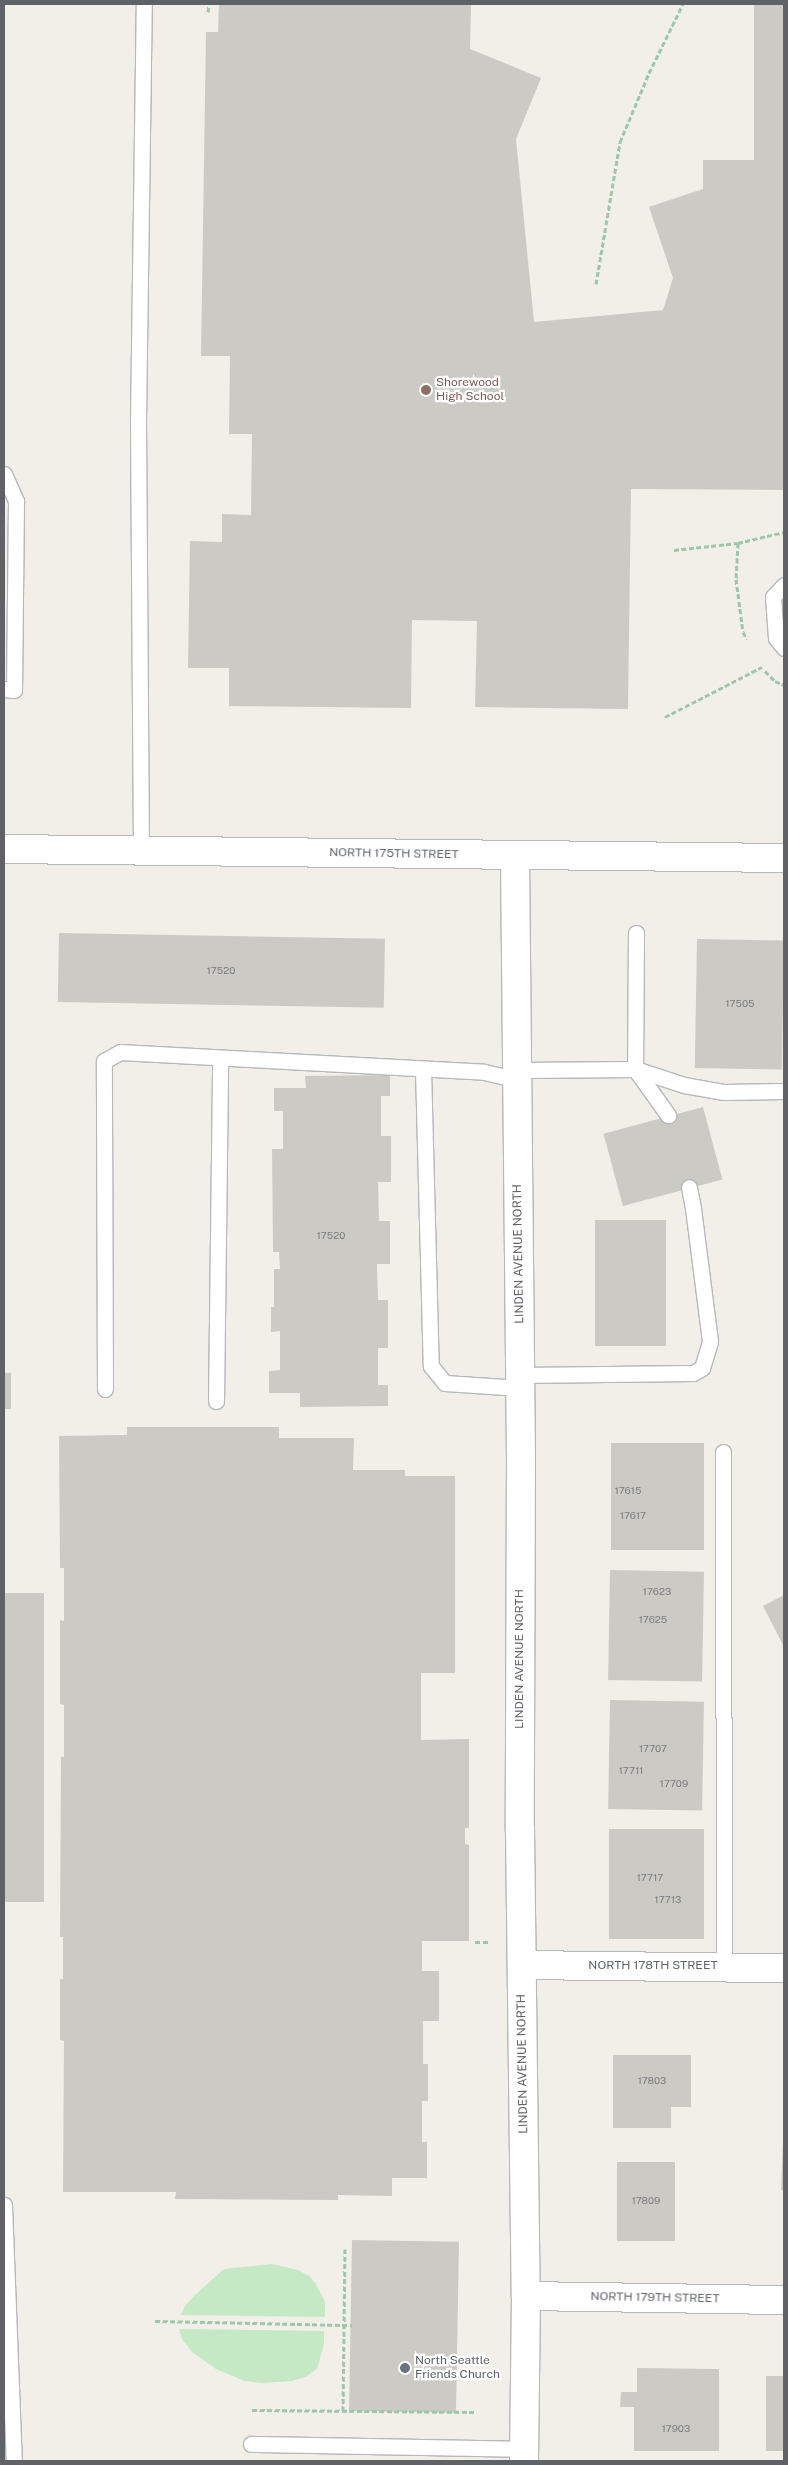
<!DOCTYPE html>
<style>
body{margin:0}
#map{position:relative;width:788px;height:2465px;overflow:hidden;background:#f1efe8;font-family:"Public Sans",sans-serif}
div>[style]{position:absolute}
.green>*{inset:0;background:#c5e8c5}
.building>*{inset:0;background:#cccac5;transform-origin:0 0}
.path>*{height:3px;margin-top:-1.5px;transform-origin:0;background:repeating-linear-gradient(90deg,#9cc7a9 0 5px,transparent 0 7.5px)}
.roads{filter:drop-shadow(1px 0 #b5b8bc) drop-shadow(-1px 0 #b5b8bc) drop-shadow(0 1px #b5b8bc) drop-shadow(0 -1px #b5b8bc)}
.lane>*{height:15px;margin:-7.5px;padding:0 7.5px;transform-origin:7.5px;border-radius:7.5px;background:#fff}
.street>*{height:28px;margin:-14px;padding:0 14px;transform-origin:14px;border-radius:14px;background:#fff}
.secondary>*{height:28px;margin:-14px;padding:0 14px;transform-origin:14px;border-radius:14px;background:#fff}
.dots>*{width:14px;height:14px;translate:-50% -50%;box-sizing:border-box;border:2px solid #fff;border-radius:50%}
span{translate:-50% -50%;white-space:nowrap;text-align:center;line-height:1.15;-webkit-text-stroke:4.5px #fff;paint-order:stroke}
.number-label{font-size:10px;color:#7a7d7f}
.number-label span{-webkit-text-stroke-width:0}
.education-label{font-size:12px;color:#785e54}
.left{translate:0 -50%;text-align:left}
.street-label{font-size:12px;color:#5f6368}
.worship-label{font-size:12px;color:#5b616d}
.frame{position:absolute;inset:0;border:5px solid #5f6368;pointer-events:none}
</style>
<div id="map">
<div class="green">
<i style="clip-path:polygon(272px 2264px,298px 2270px,309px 2276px,316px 2284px,325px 2302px,325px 2317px,181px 2315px,185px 2306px,194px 2296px,224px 2269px)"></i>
<i style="clip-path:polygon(179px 2329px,324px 2331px,324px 2344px,317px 2369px,305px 2377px,292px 2381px,262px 2383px,245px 2381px,216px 2369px,192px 2352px,182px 2339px)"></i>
</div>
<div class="building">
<i style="clip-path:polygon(219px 4px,471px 4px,470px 49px,541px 78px,516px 139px,534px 322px,663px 310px,673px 278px,649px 207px,703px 189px,703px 160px,754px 160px,754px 4px,784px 4px,784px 490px,631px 489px,628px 709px,475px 707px,477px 621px,412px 620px,411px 708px,229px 706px,229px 668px,188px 668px,190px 541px,222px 542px,222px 514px,251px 515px,252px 434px,229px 434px,230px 356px,201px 356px,206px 32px,218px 32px)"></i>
<i style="left:59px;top:933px;width:326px;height:69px;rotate:1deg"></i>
<i style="left:697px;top:939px;width:87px;height:129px;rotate:1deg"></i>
<i style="clip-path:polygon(390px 1075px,390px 1096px,381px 1096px,381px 1136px,391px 1136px,391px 1182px,378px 1182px,379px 1221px,390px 1221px,390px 1264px,377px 1264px,378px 1300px,388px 1300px,388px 1348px,378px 1348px,378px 1385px,388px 1385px,388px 1406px,300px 1407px,300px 1393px,269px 1393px,269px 1371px,280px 1370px,280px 1331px,271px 1332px,271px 1307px,274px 1307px,274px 1269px,280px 1269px,279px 1252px,273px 1252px,272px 1149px,283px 1149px,283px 1111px,274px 1111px,274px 1088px,306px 1088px,305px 1076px)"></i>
<i style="left:703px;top:1107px;width:75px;height:103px;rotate:75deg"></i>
<i style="left:595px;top:1220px;width:71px;height:126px"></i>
<i style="left:4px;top:1373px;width:7px;height:36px"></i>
<i style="clip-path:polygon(127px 1427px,279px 1427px,279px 1438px,354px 1438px,353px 1470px,405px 1470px,405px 1476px,455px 1476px,455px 1673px,421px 1673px,421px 1740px,469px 1739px,469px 1828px,465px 1828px,465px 1844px,469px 1845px,469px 1941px,422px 1941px,422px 1971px,439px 1971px,439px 2021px,423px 2021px,423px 2064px,428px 2064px,428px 2101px,422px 2101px,422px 2142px,427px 2142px,427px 2178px,392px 2178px,392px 2196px,338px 2195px,338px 2200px,175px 2199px,176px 2192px,63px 2192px,64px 2041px,60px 2040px,60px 1979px,63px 1979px,63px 1937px,60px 1937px,61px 1757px,64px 1757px,64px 1705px,60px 1704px,60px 1620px,64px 1621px,64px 1568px,60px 1568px,59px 1436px,127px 1435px)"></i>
<i style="left:611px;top:1443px;width:93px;height:107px"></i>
<i style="left:610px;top:1570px;width:94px;height:110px;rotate:1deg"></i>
<i style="left:4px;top:1593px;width:40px;height:309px"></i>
<i style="clip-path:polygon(784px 1595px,784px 1647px,763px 1606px)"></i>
<i style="left:610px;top:1700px;width:94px;height:109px;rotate:1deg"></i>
<i style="left:609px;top:1829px;width:95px;height:110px"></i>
<i style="clip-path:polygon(613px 2055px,691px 2055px,691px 2107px,671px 2107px,671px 2128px,613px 2128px)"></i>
<i style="clip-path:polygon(783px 2141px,784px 2141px,784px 2191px,781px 2190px)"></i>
<i style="left:617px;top:2162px;width:58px;height:79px"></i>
<i style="left:352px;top:2240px;width:107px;height:171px;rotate:1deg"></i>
<i style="clip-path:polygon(637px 2368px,719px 2369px,719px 2451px,634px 2451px,634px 2407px,620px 2407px,621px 2392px,637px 2392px)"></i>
<i style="left:766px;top:2376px;width:18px;height:75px"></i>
</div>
<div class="path">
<i style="left:208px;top:12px;width:8px;rotate:-83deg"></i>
<i style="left:596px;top:284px;width:144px;rotate:-80.4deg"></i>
<i style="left:620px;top:142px;width:75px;rotate:-67.2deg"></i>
<i style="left:649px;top:73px;width:77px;rotate:-63.8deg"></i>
<i style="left:738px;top:543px;width:47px;rotate:-13.4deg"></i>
<i style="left:674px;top:550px;width:64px;rotate:-6.2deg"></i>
<i style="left:738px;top:543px;width:36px;rotate:93deg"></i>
<i style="left:736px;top:579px;width:53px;rotate:82.5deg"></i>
<i style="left:743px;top:632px;width:8px;rotate:60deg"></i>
<i style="left:765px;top:671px;width:14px;rotate:45deg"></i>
<i style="left:775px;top:681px;width:10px;rotate:24deg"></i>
<i style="left:665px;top:717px;width:109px;rotate:-27.3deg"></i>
<i style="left:475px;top:1942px;width:14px"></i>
<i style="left:155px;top:2321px;width:197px;rotate:1.2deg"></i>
<i style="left:252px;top:2410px;width:224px;rotate:0.5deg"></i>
<i style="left:343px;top:2411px;width:162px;rotate:-89.3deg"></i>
</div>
<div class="roads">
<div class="lane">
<i style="left:4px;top:474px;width:30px;rotate:66deg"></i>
<i style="left:16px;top:501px;width:189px;rotate:90.6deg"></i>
<i style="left:14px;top:690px;width:10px;rotate:-174deg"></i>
<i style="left:784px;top:585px;width:16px;rotate:133deg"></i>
<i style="left:773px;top:597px;width:41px;rotate:85.8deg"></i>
<i style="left:776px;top:638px;width:13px;rotate:51deg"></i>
<i style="left:141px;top:852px;width:432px;rotate:-90.4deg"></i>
<i style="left:138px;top:420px;width:416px;rotate:-89.2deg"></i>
<i style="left:636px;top:933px;width:136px;rotate:90.4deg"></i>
<i style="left:635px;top:1069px;width:57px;rotate:54.3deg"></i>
<i style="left:423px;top:1069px;width:297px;rotate:88.5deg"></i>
<i style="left:431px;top:1366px;width:22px;rotate:51deg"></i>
<i style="left:445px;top:1383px;width:75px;rotate:3.8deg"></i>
<i style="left:517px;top:1070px;width:118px;rotate:-0.5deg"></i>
<i style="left:635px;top:1069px;width:52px;rotate:18.1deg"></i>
<i style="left:684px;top:1085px;width:41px;rotate:9.9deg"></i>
<i style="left:724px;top:1092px;width:60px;rotate:-1deg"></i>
<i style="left:520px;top:1375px;width:173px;rotate:-0.7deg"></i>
<i style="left:693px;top:1373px;width:10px;rotate:-29deg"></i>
<i style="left:702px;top:1368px;width:28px;rotate:-73deg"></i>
<i style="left:710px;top:1341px;width:134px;rotate:-97.3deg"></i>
<i style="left:693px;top:1208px;width:21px;rotate:-101deg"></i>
<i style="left:105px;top:1389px;width:328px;rotate:-90.2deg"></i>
<i style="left:104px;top:1061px;width:18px;rotate:-29deg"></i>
<i style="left:120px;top:1052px;width:365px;rotate:3.1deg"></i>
<i style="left:484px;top:1072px;width:35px;rotate:13deg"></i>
<i style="left:216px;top:1401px;width:343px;rotate:-89.3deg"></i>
<i style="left:723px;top:1452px;width:514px;rotate:89.89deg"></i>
<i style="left:4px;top:2205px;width:256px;rotate:87.8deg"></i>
<i style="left:251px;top:2444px;width:274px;rotate:1deg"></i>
</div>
<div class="street">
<i style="left:515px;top:856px;width:602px;rotate:89.43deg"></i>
<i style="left:521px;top:1458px;width:371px;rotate:90.2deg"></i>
<i style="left:520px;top:1829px;width:467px;rotate:89.3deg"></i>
<i style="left:526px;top:2296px;width:165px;rotate:90.7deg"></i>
<i style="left:522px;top:1965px;width:262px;rotate:0.7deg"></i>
<i style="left:526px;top:2296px;width:258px;rotate:0.9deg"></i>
</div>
<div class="secondary">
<i style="left:4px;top:849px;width:780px;rotate:0.66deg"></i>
</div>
</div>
<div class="dots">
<i style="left:426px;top:390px;background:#8d6e63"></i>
<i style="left:405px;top:2368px;background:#6b7280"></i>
</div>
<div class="number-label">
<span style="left:221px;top:971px">17520</span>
<span style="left:740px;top:1004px">17505</span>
<span style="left:331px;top:1236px">17520</span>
<span style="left:628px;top:1491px">17615</span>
<span style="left:633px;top:1516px">17617</span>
<span style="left:657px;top:1592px">17623</span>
<span style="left:653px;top:1620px">17625</span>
<span style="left:653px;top:1749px">17707</span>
<span style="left:631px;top:1771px">17711</span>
<span style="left:674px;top:1784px">17709</span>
<span style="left:650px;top:1878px">17717</span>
<span style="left:668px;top:1900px">17713</span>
<span style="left:652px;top:2081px">17803</span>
<span style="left:646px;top:2201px">17809</span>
<span style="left:676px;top:2429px">17903</span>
</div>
<div class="education-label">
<span class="left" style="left:436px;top:390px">Shorewood<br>High School</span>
</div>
<div class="street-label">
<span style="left:394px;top:854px;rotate:1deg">NORTH 175TH STREET</span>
<span style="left:519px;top:1254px;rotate:-91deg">LINDEN AVENUE NORTH</span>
<span style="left:520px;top:1659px;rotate:-90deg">LINDEN AVENUE NORTH</span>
<span style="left:653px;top:1966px">NORTH 178TH STREET</span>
<span style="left:523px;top:2064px;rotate:-91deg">LINDEN AVENUE NORTH</span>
<span style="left:655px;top:2298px;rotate:1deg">NORTH 179TH STREET</span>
</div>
<div class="worship-label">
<span class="left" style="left:415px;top:2368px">North Seattle<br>Friends Church</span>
</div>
<div class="frame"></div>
</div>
